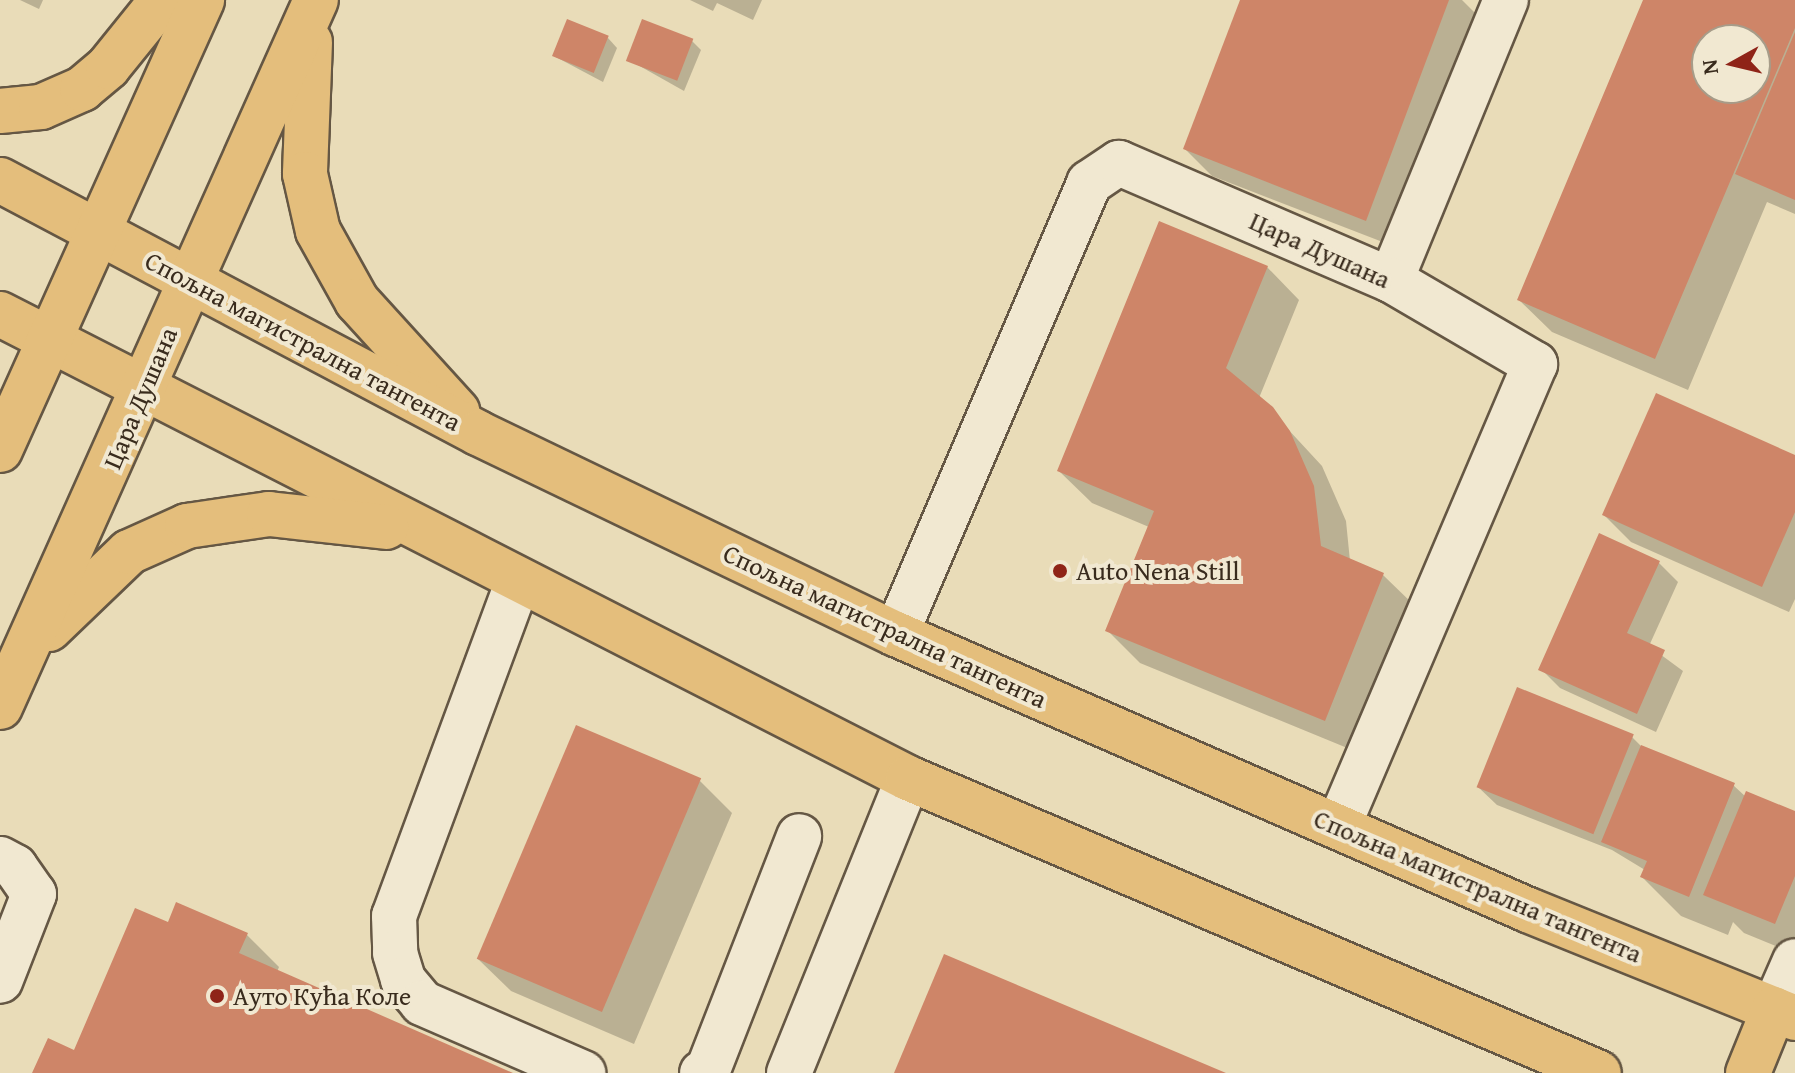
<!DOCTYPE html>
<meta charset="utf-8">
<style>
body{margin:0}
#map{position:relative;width:1795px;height:1073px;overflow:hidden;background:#e9dcb8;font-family:"Gentium Book Plus",serif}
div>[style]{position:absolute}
.shadow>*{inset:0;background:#0003}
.building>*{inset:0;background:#ce8568;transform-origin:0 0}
.roads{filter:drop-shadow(2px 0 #655744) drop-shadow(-2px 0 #655744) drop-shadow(0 2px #655744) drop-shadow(0 -2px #655744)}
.minor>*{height:44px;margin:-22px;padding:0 22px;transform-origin:22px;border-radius:22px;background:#f1e8d1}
.major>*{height:44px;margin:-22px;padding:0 22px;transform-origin:22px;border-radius:22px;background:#e4be7c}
.dots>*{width:22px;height:22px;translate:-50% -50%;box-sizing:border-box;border:4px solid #f1e8d1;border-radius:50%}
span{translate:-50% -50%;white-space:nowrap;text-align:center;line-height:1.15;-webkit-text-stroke:8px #f1e8d1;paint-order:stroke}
.street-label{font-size:26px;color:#392b1d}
.poi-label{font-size:26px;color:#392b1d}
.left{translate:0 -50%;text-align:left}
.north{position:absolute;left:1691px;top:24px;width:80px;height:80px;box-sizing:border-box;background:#f1e8d1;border:2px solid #a79c89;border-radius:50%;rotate:262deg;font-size:22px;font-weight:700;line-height:32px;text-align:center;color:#392b1d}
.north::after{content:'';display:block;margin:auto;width:28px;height:36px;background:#8f2418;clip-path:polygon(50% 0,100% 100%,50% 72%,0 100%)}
</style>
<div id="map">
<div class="shadow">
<i style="clip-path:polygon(20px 0,43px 0,39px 9px)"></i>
<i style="clip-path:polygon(690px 0,762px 0,753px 20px,717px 3px,713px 11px)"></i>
<i style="clip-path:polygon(1242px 0,1462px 0,1479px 17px,1393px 246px,1212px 176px,1185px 149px)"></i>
<i style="clip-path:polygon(evenodd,1645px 0,1795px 0,1795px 214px,1767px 202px,1688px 390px,1552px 332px,1519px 300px,1645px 0,1707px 40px,1755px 40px,1755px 88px,1707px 88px,1707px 40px)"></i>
<i style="clip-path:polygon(608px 38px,617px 48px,603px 82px,554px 56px)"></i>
<i style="clip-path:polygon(691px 40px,701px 50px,684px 91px,629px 60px)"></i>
<i style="clip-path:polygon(1267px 267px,1299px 300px,1259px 398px,1322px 466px,1346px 521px,1350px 561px,1383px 575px,1416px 607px,1357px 752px,1140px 663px,1107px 630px,1149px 527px,1092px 503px,1059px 471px)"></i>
<i style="clip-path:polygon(1795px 457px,1795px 599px,1789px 612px,1631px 542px,1604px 515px)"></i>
<i style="clip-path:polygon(1658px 562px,1678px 582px,1649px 646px,1683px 671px,1656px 732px,1560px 688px,1541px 669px)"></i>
<i style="clip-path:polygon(1632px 737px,1643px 748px,1733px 785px,1746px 797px,1795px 813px,1795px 954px,1744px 933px,1733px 922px,1728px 935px,1681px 916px,1642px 877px,1645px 870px,1612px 850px,1497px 805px,1477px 786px)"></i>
<i style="clip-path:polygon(700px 781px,732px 813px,634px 1044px,511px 991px,478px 959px)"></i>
<i style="clip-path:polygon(169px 925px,247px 935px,279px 967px,277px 972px,508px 1073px,35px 1073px,75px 1053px)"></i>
</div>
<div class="building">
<i style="clip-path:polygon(1240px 0,1449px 0,1366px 221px,1183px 149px)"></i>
<i style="clip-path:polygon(evenodd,1643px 0,1795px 0,1795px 28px,1655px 359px,1517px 300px,1643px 0,1707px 40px,1755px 40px,1755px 88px,1707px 88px,1707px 40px)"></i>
<i style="left:567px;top:19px;width:45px;height:40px;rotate:22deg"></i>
<i style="left:642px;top:19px;width:55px;height:45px;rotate:21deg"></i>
<i style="clip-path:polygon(1795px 32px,1795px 200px,1735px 174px)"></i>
<i style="clip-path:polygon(1159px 221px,1268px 266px,1226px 368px,1273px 407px,1290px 431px,1314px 486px,1321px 546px,1384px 573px,1325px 721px,1105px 631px,1154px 511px,1057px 471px)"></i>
<i style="clip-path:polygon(1656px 393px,1795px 455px,1795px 512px,1762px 587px,1602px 515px)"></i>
<i style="clip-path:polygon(1599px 533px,1660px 561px,1627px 633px,1665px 650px,1637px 714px,1538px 670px)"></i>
<i style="left:1517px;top:687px;width:126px;height:108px;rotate:22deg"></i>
<i style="left:576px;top:725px;width:136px;height:254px;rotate:23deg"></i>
<i style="clip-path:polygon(1641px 745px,1735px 783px,1689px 897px,1640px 877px,1647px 861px,1601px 842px)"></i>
<i style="clip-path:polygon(1746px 791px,1795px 811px,1795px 876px,1775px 924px,1703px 895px)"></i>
<i style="clip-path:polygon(176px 902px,248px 933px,239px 953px,513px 1073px,32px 1073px,48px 1038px,74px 1050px,135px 908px,168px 922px)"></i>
<i style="clip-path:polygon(944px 954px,1226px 1073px,894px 1073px)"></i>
</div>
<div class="roads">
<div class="minor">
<i style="left:1391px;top:280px;width:303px;rotate:-67.7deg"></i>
<i style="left:518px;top:581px;width:357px;rotate:110.3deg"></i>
<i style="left:394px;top:916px;width:37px;rotate:88deg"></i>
<i style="left:395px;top:953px;width:28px;rotate:73deg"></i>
<i style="left:403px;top:980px;width:30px;rotate:50deg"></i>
<i style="left:422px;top:1003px;width:176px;rotate:23.5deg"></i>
<i style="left:896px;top:634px;width:491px;rotate:-66.8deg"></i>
<i style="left:1089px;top:183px;width:36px;rotate:-34deg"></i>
<i style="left:1119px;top:163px;width:296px;rotate:23.3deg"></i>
<i style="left:1391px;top:280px;width:167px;rotate:30.3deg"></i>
<i style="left:1535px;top:364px;width:503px;rotate:113.05deg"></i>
<i style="left:0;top:859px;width:17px;rotate:28deg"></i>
<i style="left:15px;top:867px;width:33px;rotate:55deg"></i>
<i style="left:34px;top:894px;width:93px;rotate:111.3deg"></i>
<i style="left:1774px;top:1009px;width:52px;rotate:-66.4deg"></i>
<i style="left:702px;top:1073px;width:7px;rotate:-27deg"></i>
<i style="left:708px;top:1070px;width:251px;rotate:-68.7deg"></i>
<i style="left:789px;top:1073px;width:318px;rotate:-68deg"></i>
</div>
<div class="major">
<i style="left:310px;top:42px;width:132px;rotate:92.2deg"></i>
<i style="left:305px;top:174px;width:58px;rotate:77.2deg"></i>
<i style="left:318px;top:231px;width:80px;rotate:60.9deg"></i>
<i style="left:357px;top:301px;width:149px;rotate:47.7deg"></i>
<i style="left:0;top:111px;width:41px;rotate:-5.6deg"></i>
<i style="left:41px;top:107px;width:45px;rotate:-23.7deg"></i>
<i style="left:82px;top:89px;width:34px;rotate:-40deg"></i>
<i style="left:108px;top:67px;width:86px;rotate:-51.1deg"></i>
<i style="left:0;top:180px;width:541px;rotate:27.89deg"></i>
<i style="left:478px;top:433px;width:464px;rotate:25.7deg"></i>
<i style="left:896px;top:634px;width:690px;rotate:23.59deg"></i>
<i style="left:1528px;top:910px;width:288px;rotate:22deg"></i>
<i style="left:0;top:314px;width:1020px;rotate:27.07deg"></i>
<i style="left:908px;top:778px;width:751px;rotate:23.12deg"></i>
<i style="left:0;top:450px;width:493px;rotate:-65.8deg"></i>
<i style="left:49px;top:629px;width:111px;rotate:-43.9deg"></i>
<i style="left:129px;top:552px;width:64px;rotate:-24.1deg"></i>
<i style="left:187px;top:526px;width:83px;rotate:-8.3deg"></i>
<i style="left:269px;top:514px;width:118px;rotate:6.3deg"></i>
<i style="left:0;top:707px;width:774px;rotate:-65.92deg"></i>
<i style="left:1748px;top:1073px;width:69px;rotate:-67.9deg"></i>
</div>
</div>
<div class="dots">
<i style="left:1060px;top:571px;background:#8f2418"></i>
<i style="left:217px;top:996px;background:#8f2418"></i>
</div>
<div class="street-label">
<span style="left:1320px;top:250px;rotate:24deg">Цара Душана</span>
<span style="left:303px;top:341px;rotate:28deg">Спољна магистрална тангента</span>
<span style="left:140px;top:398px;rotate:-67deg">Цара Душана</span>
<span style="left:885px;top:626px;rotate:25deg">Спољна магистрална тангента</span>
<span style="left:1478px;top:886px;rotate:23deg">Спољна магистрална тангента</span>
</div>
<div class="poi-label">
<span class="left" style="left:1076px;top:571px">Auto Nena Still</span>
<span class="left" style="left:233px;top:996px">Ауто Кућа Коле</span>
</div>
<div class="north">N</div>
</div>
